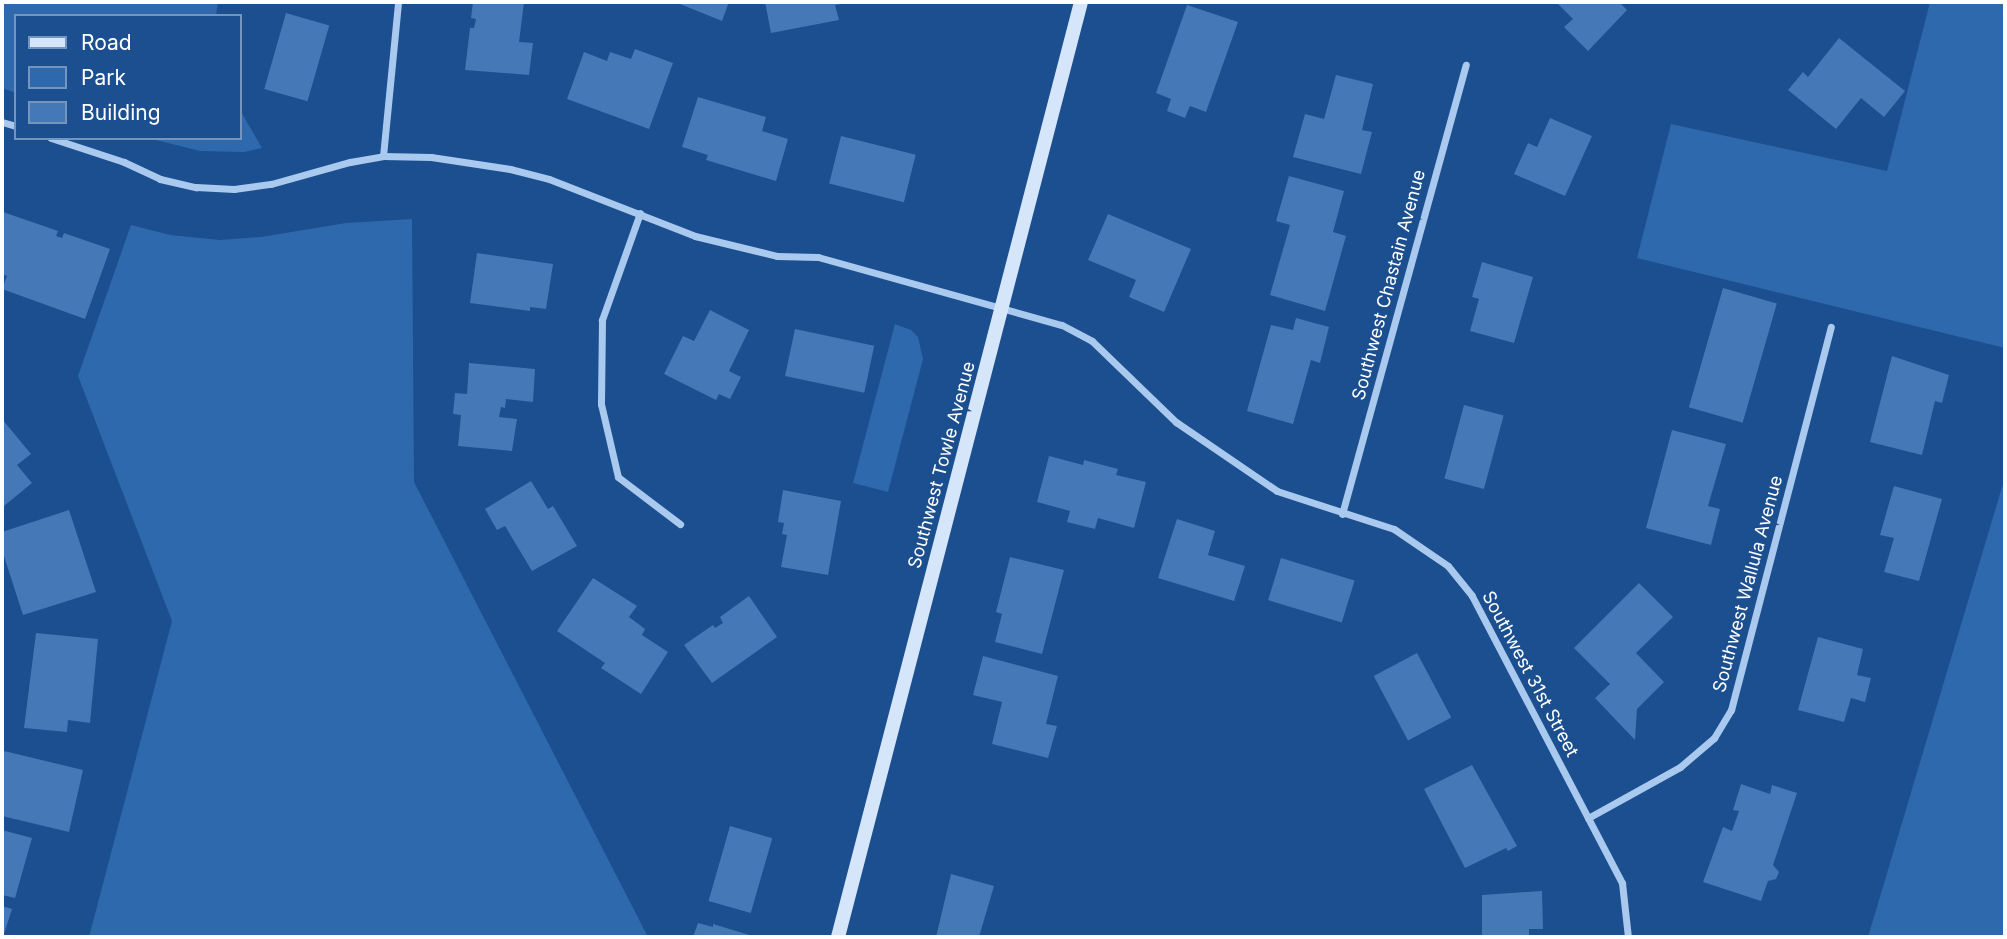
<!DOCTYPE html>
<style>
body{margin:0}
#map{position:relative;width:2007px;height:939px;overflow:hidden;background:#1b4f8f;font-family:Inter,sans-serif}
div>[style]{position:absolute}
.green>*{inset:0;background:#2e69ad}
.building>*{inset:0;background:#4478b7;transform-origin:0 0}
.street>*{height:7px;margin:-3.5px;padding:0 3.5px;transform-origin:3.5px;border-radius:3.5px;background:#a9c9ee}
.secondary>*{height:14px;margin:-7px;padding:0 7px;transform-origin:7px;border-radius:7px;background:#d6e6fa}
span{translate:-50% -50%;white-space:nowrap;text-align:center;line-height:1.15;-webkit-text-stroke:6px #1b4f8f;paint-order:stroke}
.street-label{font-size:18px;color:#fff}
.frame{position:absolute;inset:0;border:4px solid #fff;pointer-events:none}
.legend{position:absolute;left:14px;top:14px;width:228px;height:126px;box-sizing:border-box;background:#1b4f8f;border:2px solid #7695bc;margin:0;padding:9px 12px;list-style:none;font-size:21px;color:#fff}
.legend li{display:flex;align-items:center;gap:14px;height:35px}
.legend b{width:35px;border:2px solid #7695bc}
</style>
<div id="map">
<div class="green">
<i style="clip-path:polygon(2px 2px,218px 2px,216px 16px,16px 16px,16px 93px,2px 88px)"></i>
<i style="clip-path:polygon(1930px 2px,2005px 2px,2005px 348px,1637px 258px,1671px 124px,1887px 171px)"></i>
<i style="clip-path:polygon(240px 110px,262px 148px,244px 152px,200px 151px,148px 138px,240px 138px)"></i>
<i style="clip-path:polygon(412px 219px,414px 482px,648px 937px,89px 937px,172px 621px,78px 376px,131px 225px,170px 235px,220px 240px,261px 237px,346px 223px)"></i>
<i style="clip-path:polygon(895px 324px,911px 330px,918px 337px,923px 359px,888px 492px,853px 483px)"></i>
<i style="clip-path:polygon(2005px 477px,2005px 937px,1868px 937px)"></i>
</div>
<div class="building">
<i style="clip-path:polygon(473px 2px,524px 2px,519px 42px,533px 43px,529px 75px,465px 70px,470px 28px,474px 28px,476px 19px,471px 18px)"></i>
<i style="clip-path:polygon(675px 2px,729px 2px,722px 21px)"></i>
<i style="clip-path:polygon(765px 2px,848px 2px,848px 3px,835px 5px,839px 20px,771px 33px)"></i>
<i style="clip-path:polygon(1556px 2px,1619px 2px,1627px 10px,1588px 51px,1564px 27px,1573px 19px)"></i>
<i style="clip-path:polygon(1187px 5px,1238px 22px,1206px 112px,1190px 106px,1185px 118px,1167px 111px,1171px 99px,1156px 93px)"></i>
<i style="left:286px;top:13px;width:45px;height:79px;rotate:16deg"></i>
<i style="clip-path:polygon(1839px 38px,1905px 91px,1884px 117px,1861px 98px,1836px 129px,1788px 90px,1803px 72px,1808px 77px)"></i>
<i style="clip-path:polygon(635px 49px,673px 63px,649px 129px,567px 99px,584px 52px,607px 61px,610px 52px,631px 59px)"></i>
<i style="clip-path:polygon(1336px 75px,1373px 84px,1362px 130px,1372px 132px,1361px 174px,1293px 157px,1305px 114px,1324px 119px)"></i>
<i style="clip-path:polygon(698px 97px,766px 117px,762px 131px,788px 139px,776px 181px,706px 160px,708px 155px,682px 147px)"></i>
<i style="clip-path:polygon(1550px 118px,1592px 136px,1565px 196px,1514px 174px,1528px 143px,1537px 147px)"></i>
<i style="left:841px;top:136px;width:77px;height:49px;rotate:14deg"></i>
<i style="clip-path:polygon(1289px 176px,1344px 191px,1333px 232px,1346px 236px,1325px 311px,1270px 295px,1290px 225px,1276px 221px)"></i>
<i style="clip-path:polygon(3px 212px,58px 231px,56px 236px,62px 238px,64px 233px,110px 249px,85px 319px,2px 289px,7px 276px,2px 274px)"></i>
<i style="clip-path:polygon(1108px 214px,1191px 249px,1164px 312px,1129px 297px,1136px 280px,1088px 260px)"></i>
<i style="clip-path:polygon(477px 253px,553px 264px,546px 309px,530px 307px,530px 311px,470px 303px)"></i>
<i style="clip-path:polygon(1482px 262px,1533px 277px,1514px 343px,1470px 331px,1479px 299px,1472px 297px)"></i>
<i style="left:1723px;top:288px;width:56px;height:124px;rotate:16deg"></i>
<i style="clip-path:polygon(710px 310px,749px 330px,729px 371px,741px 377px,730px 399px,719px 394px,716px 400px,664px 374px,683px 336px,694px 341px)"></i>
<i style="clip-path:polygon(1296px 318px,1329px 327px,1320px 363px,1311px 360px,1293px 424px,1247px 411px,1271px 325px,1293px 330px)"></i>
<i style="left:795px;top:329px;width:81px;height:48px;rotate:12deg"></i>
<i style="clip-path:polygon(1892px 356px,1949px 375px,1942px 403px,1935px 401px,1922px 455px,1870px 442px)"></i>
<i style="clip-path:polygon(469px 363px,535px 369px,533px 402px,506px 399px,505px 408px,501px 407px,499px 417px,517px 419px,512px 451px,458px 446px,461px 415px,453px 414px,455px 393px,467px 394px)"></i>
<i style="left:1464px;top:405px;width:41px;height:76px;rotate:15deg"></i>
<i style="clip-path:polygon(2px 419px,31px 454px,17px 465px,32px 483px,4px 506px,2px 503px)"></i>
<i style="clip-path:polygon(1672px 430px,1726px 444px,1708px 506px,1720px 509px,1711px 545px,1646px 528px)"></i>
<i style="clip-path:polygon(1049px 456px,1083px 465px,1084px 460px,1118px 469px,1116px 475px,1146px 482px,1134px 528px,1098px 518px,1095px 529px,1067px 522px,1070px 511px,1037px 502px)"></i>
<i style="clip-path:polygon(531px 481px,548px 509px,553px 506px,577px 546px,532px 571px,505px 526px,497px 530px,485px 509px)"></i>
<i style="clip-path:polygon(1894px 486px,1942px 499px,1919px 581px,1884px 572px,1894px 538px,1880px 535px)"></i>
<i style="clip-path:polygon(783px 490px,841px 501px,828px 575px,781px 567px,787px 535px,782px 534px,784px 523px,778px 522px)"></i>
<i style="clip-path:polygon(69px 510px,96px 592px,23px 615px,2px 550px,2px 532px)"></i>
<i style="clip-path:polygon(1177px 519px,1215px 531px,1208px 555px,1245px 566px,1234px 601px,1158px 578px)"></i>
<i style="clip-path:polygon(1010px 557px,1064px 570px,1042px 654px,995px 642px,1002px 614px,996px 612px)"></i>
<i style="left:1281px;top:558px;width:77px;height:44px;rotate:17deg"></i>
<i style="clip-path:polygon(593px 578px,637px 606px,629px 617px,645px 629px,642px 635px,668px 652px,641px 694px,601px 668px,605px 663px,557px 631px)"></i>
<i style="clip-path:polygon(1639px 583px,1673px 617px,1636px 653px,1664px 682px,1637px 709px,1635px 740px,1595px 698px,1610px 684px,1574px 648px)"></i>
<i style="clip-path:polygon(749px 596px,777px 637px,712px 683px,684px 645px,713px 625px,715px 628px,723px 623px,720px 617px)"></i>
<i style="clip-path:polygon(36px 633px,98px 639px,90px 723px,68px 720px,67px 732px,24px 728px)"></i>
<i style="clip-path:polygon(1818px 637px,1863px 649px,1857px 675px,1871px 678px,1865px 702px,1851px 698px,1844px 722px,1798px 710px)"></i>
<i style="left:1417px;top:653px;width:73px;height:49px;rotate:62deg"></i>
<i style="clip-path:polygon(983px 656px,1058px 676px,1046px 724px,1057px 726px,1048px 758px,992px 744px,1002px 702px,973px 695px)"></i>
<i style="clip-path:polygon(4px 751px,83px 770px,69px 832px,2px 816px)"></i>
<i style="clip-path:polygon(1472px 765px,1517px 846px,1508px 851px,1506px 848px,1465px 868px,1424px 789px)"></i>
<i style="clip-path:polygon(1741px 784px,1770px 794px,1772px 785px,1797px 793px,1773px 865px,1779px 872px,1776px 879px,1768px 881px,1761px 901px,1703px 882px,1723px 827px,1732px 831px,1739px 811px,1733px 810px)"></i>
<i style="left:730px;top:826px;width:44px;height:78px;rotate:16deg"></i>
<i style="clip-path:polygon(2px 830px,32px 838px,15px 898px,2px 895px)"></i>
<i style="clip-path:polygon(951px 874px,994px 886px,979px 937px,936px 937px)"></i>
<i style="clip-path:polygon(1542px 891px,1543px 929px,1529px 929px,1529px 937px,1482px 937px,1482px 895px)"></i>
<i style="clip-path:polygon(2px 906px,12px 909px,3px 937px,2px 937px)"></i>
<i style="clip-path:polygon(698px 923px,713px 927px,713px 924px,756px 937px,693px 937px)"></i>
</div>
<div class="street">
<i style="left:2px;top:122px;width:15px;rotate:16deg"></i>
<i style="left:51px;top:138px;width:77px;rotate:18.2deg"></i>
<i style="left:124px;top:162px;width:40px;rotate:25deg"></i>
<i style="left:160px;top:179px;width:37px;rotate:13deg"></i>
<i style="left:196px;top:187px;width:38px;rotate:3deg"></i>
<i style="left:234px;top:189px;width:37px;rotate:-8deg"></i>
<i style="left:271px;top:184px;width:82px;rotate:-15.6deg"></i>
<i style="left:350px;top:162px;width:34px;rotate:-10deg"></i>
<i style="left:383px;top:156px;width:48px;rotate:1.2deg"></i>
<i style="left:431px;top:157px;width:80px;rotate:8.6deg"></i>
<i style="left:510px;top:169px;width:40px;rotate:14.4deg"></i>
<i style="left:549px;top:179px;width:157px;rotate:21.3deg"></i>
<i style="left:695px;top:236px;width:84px;rotate:13.7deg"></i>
<i style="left:777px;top:256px;width:41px;rotate:1.4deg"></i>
<i style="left:818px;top:257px;width:253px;rotate:15.6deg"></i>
<i style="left:1062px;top:325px;width:34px;rotate:28deg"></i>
<i style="left:1092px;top:341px;width:117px;rotate:44deg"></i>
<i style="left:1176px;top:422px;width:122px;rotate:34.3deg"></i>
<i style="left:1277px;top:491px;width:123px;rotate:18deg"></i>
<i style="left:1394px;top:529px;width:65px;rotate:34.4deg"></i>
<i style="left:1448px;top:566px;width:38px;rotate:51deg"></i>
<i style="left:1472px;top:596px;width:324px;rotate:62.4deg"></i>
<i style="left:1622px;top:883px;width:54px;rotate:83.7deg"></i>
<i style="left:383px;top:156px;width:155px;rotate:-84.4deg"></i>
<i style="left:640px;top:213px;width:114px;rotate:109.6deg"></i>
<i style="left:602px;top:320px;width:84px;rotate:90.7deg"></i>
<i style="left:601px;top:404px;width:75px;rotate:76.9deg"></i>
<i style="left:618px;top:477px;width:78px;rotate:37.2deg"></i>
<i style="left:1342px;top:514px;width:466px;rotate:-74.6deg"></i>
<i style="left:1588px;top:818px;width:105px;rotate:-29deg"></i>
<i style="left:1680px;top:767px;width:45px;rotate:-40.5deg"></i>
<i style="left:1714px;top:738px;width:33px;rotate:-59deg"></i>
<i style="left:1731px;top:710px;width:396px;rotate:-75.4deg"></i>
</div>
<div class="secondary">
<i style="left:838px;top:937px;width:966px;rotate:-75.43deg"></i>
</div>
<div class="street-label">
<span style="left:1389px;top:285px;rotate:-75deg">Southwest Chastain Avenue</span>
<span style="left:942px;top:465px;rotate:-75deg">Southwest Towle Avenue</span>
<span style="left:1748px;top:584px;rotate:-75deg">Southwest Wallula Avenue</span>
<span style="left:1530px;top:674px;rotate:62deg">Southwest 31st Street</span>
</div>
<div class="frame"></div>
<ul class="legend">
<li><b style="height:9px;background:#d6e6fa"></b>Road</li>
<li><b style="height:19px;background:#2e69ad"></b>Park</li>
<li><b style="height:19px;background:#4478b7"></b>Building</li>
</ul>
</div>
